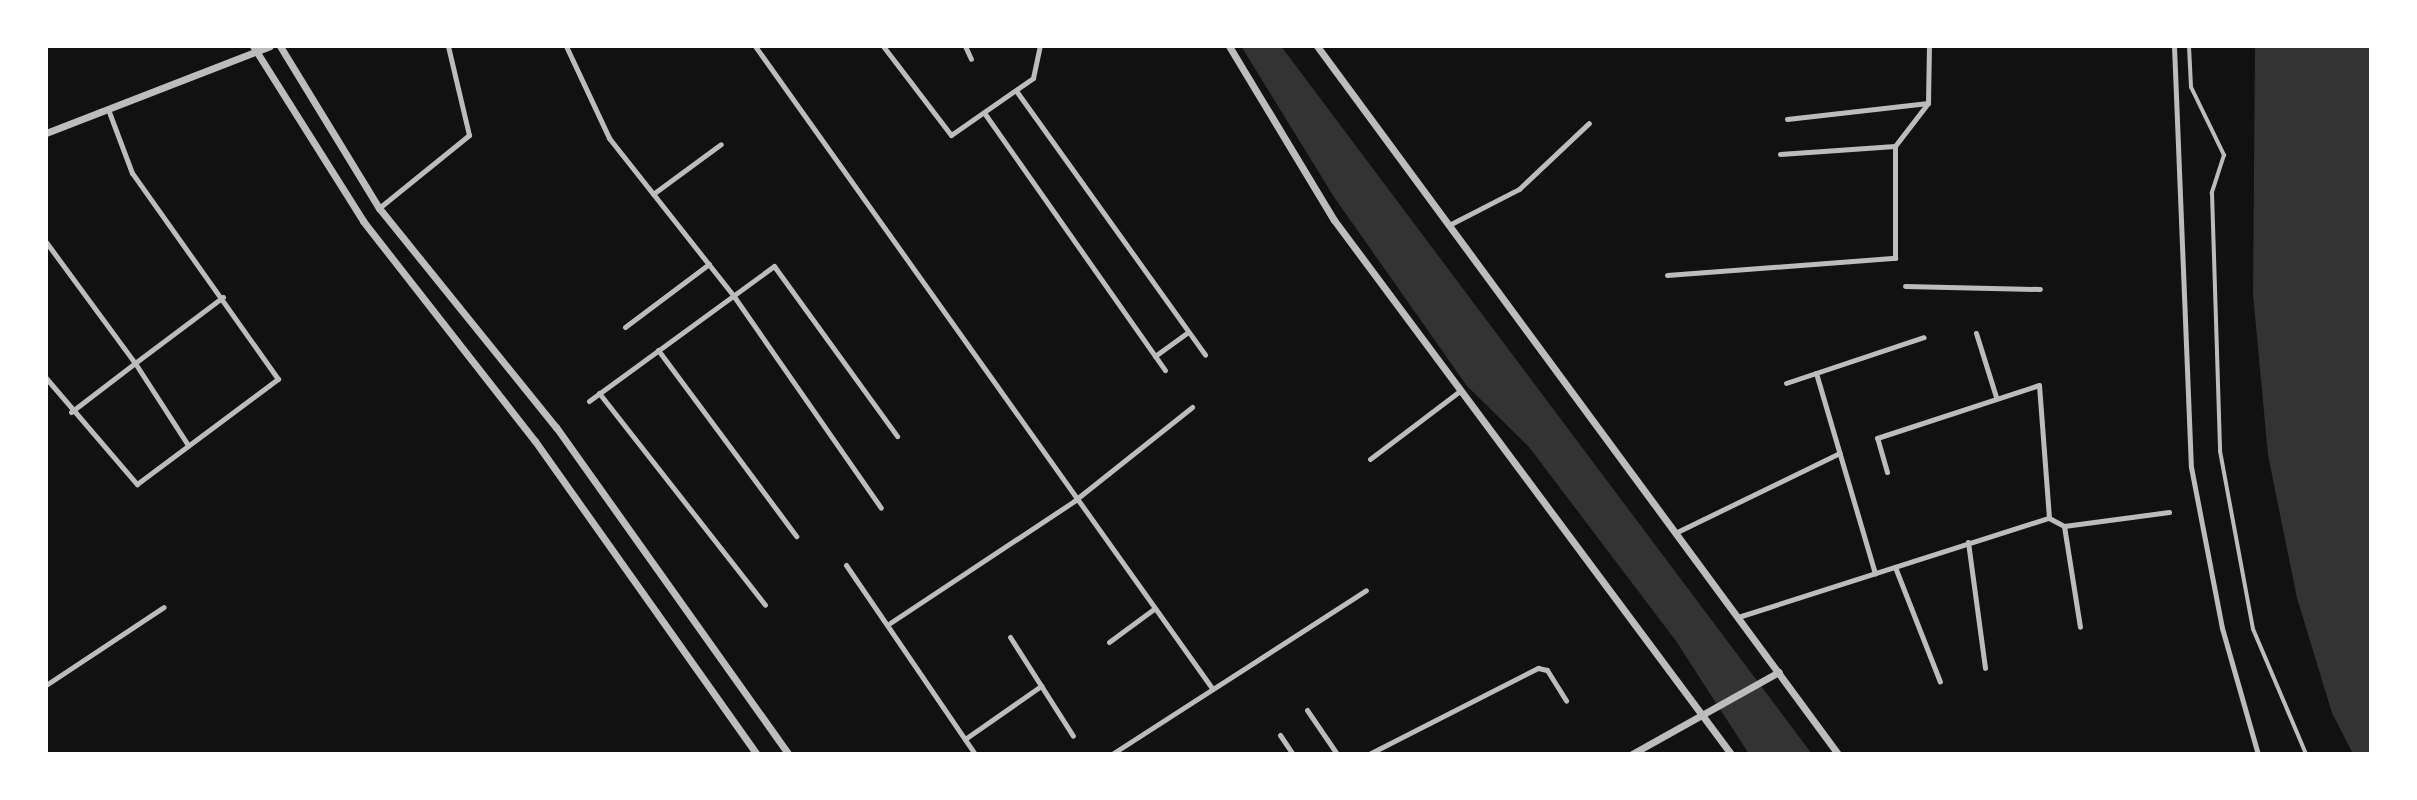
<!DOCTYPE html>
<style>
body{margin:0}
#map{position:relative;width:2417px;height:800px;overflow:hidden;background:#111;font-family:Inter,sans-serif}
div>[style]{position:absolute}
.water>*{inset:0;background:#333}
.pedestrian>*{height:4px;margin:-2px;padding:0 2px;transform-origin:2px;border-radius:2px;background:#bcbcbc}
.minor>*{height:5px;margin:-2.5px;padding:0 2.5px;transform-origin:2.5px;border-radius:2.5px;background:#bcbcbc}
.tertiary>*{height:7px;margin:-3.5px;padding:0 3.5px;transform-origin:3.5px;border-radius:3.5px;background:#bcbcbc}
span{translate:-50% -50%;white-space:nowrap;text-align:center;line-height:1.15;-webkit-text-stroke:8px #fff;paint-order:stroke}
.frame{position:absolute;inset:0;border:48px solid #fff;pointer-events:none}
</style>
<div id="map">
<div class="water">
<i style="clip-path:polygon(1241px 46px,1281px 46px,1812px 754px,1749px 754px,1676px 641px,1529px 447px,1467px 386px,1334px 197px)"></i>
<i style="clip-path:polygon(2255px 46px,2371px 46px,2371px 754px,2353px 754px,2332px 713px,2297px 598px,2268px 455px,2253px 294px)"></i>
</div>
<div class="pedestrian">
<i style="left:2189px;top:46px;width:41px;rotate:87.2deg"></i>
<i style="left:2191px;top:87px;width:76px;rotate:64.1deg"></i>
<i style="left:2224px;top:155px;width:40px;rotate:108deg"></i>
<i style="left:2212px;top:193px;width:258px;rotate:88.2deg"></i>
<i style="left:2220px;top:451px;width:181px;rotate:79.5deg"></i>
<i style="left:2253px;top:629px;width:136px;rotate:67deg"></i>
</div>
<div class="minor">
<i style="left:566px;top:46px;width:102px;rotate:64.9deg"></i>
<i style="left:609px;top:138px;width:200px;rotate:51.7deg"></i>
<i style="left:733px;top:295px;width:259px;rotate:55.2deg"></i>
<i style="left:755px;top:46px;width:788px;rotate:54.56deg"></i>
<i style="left:883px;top:46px;width:112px;rotate:52.6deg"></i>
<i style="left:951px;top:135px;width:100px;rotate:-34.8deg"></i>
<i style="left:1033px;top:78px;width:33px;rotate:-78deg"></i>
<i style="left:965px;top:46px;width:14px;rotate:65deg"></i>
<i style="left:2174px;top:46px;width:421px;rotate:87.7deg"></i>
<i style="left:2191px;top:467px;width:164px;rotate:79.1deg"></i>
<i style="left:2222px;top:628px;width:131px;rotate:74.1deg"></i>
<i style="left:1017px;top:92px;width:323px;rotate:54.4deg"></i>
<i style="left:985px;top:114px;width:313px;rotate:54.9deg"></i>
<i style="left:1787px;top:119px;width:142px;rotate:-6.5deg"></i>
<i style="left:1780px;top:154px;width:115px;rotate:-4deg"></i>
<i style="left:653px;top:194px;width:84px;rotate:-36.3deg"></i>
<i style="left:379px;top:208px;width:116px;rotate:-39deg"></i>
<i style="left:469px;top:135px;width:91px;rotate:-103.3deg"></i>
<i style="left:1449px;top:225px;width:79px;rotate:-27.2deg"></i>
<i style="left:1519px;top:189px;width:96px;rotate:-43.3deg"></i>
<i style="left:46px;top:242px;width:150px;rotate:53.7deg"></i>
<i style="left:135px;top:363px;width:110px;rotate:-36.9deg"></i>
<i style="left:1667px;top:275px;width:229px;rotate:-4.3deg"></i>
<i style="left:1895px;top:258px;width:112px;rotate:-90deg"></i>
<i style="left:1895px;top:146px;width:54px;rotate:-52.5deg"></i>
<i style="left:1928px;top:103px;width:57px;rotate:-89deg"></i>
<i style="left:1905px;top:286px;width:135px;rotate:1.3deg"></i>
<i style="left:625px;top:327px;width:105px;rotate:-36.9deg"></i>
<i style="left:1976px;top:333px;width:67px;rotate:72.6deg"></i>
<i style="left:658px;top:350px;width:232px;rotate:53.4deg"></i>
<i style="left:1155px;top:356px;width:41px;rotate:-36deg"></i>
<i style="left:1816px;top:373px;width:209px;rotate:73.6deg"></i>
<i style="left:46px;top:378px;width:140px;rotate:49.4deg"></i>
<i style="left:137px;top:484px;width:176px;rotate:-36.7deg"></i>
<i style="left:278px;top:379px;width:252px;rotate:-125.3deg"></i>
<i style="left:132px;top:173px;width:68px;rotate:-110.6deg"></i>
<i style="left:1786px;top:383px;width:145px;rotate:-18.4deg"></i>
<i style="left:599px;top:393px;width:269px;rotate:51.9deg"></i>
<i style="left:589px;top:401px;width:229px;rotate:-36.1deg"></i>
<i style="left:774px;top:266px;width:210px;rotate:54.1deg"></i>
<i style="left:71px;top:412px;width:81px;rotate:-37.4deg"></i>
<i style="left:135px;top:363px;width:98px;rotate:57.1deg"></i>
<i style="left:1370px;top:459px;width:113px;rotate:-37.1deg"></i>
<i style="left:1887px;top:472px;width:35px;rotate:-106deg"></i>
<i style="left:1877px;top:438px;width:170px;rotate:-18.1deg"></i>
<i style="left:2039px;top:385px;width:133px;rotate:85.7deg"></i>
<i style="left:2064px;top:526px;width:102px;rotate:81deg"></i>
<i style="left:1675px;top:533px;width:183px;rotate:-25.9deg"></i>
<i style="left:1968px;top:542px;width:127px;rotate:82.3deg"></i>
<i style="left:846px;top:565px;width:229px;rotate:55.7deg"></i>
<i style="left:1895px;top:567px;width:123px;rotate:68.6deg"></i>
<i style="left:1738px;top:617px;width:326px;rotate:-17.7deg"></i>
<i style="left:2049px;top:518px;width:17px;rotate:28deg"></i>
<i style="left:2064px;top:526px;width:106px;rotate:-7.6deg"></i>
<i style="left:890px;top:623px;width:221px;rotate:-33.5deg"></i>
<i style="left:1074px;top:501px;width:151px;rotate:-38.5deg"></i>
<i style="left:1010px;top:637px;width:117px;rotate:57.5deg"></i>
<i style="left:1109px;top:642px;width:56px;rotate:-36.3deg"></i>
<i style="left:46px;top:685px;width:141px;rotate:-33.5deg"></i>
<i style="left:1307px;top:710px;width:53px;rotate:55.7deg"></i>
<i style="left:1280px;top:735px;width:23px;rotate:56deg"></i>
<i style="left:965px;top:739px;width:93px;rotate:-34.9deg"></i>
<i style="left:1112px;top:754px;width:302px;rotate:-32.8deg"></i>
<i style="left:1369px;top:754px;width:190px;rotate:-27deg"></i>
<i style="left:1538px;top:668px;width:9px;rotate:13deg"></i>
<i style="left:1547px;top:670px;width:36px;rotate:58deg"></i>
</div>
<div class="tertiary">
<i style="left:253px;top:46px;width:207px;rotate:57.8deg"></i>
<i style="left:363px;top:221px;width:279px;rotate:52deg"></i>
<i style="left:535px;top:441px;width:384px;rotate:54.7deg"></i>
<i style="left:280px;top:46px;width:190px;rotate:58.6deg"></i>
<i style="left:379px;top:208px;width:282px;rotate:51.1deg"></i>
<i style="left:556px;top:427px;width:401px;rotate:54.6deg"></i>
<i style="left:1229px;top:46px;width:203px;rotate:58.9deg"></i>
<i style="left:1334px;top:220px;width:665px;rotate:53.37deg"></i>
<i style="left:1317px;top:46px;width:879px;rotate:53.65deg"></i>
<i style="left:46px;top:133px;width:240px;rotate:-21.2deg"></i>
<i style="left:1632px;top:754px;width:168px;rotate:-29.2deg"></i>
</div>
<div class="frame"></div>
</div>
